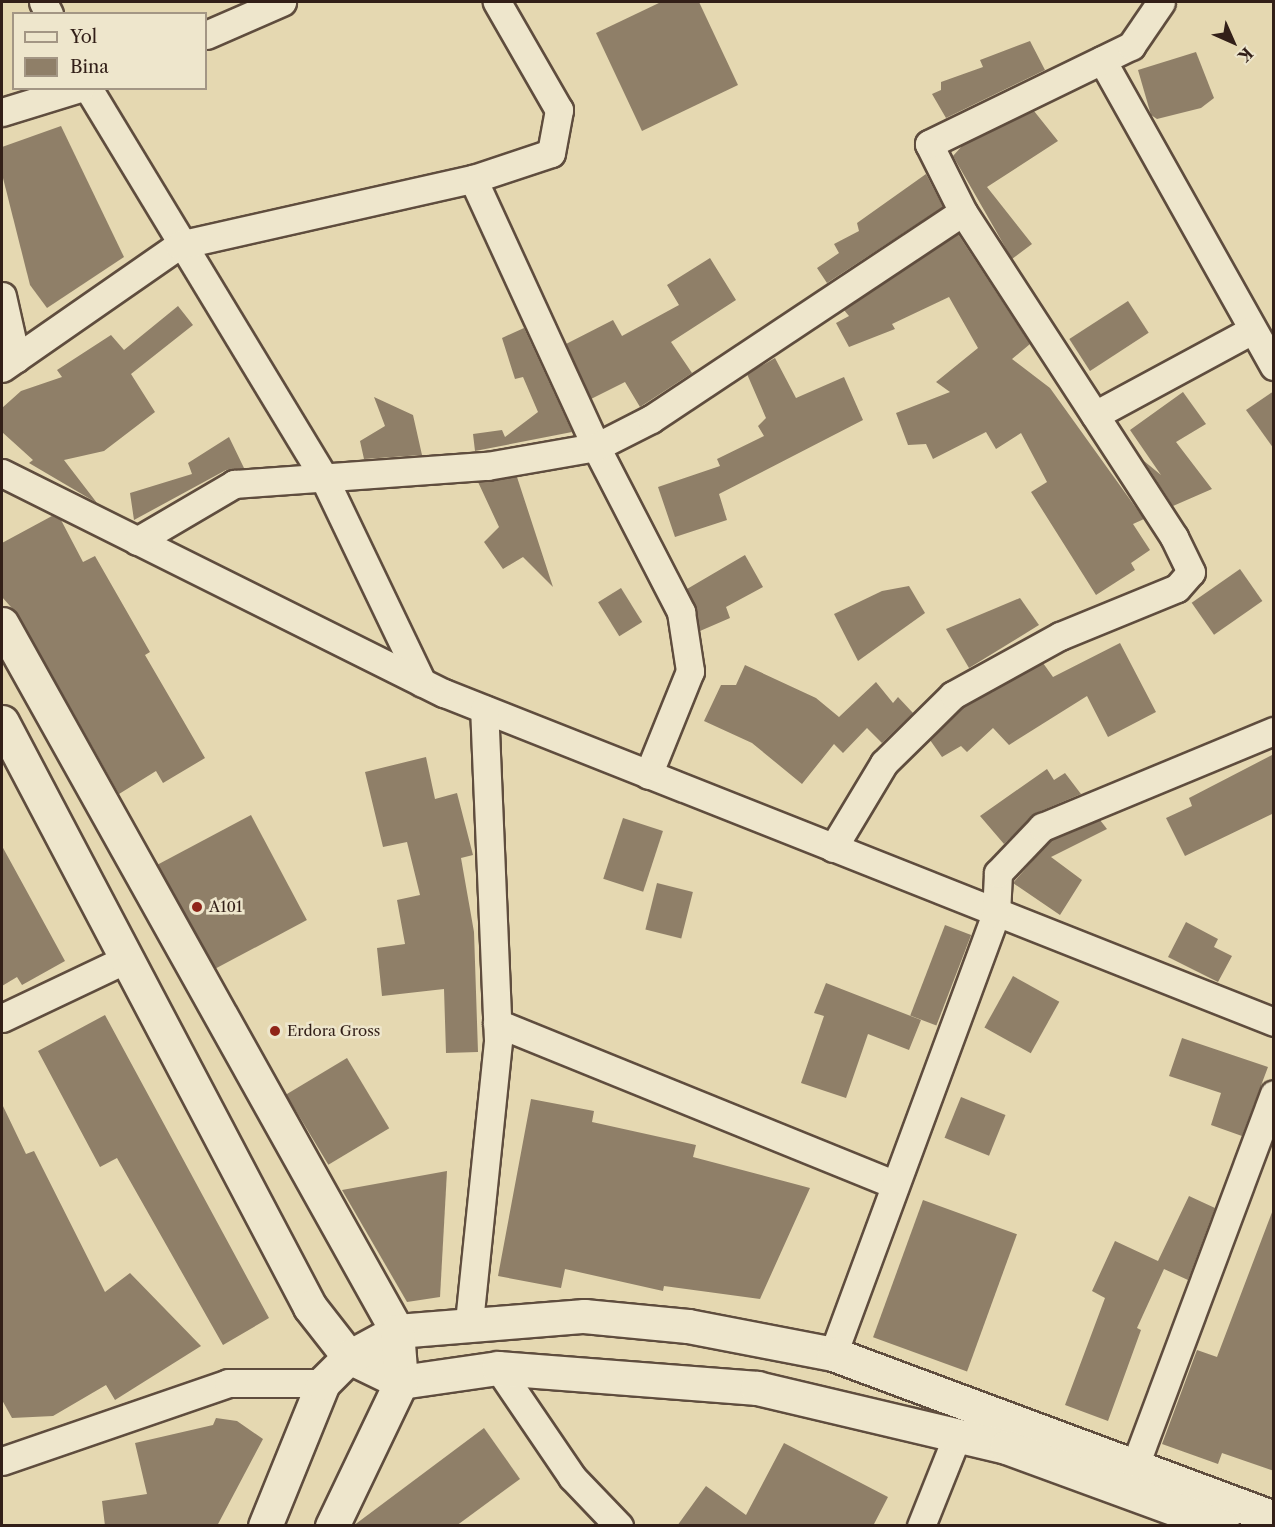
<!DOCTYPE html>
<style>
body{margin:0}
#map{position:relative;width:1275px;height:1527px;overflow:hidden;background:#e5d8b1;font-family:"Libre Caslon Text",serif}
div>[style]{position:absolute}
.building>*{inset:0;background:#8f7f68;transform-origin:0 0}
.roads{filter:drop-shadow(2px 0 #5f4d3e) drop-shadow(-2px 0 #5f4d3e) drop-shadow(0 2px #5f4d3e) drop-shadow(0 -2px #5f4d3e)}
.street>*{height:27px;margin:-13.5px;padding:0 13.5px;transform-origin:13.5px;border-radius:13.5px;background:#eee6cc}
.secondary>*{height:33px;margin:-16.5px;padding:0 16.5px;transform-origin:16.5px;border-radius:16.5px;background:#eee6cc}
.dots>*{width:16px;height:16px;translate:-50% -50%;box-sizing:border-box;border:3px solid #eee6cc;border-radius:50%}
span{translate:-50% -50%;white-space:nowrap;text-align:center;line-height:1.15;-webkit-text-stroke:5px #eee6cc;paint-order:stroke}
.poi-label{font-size:15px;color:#321f18}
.left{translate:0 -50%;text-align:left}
.frame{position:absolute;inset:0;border:3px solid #321f18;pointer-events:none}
.legend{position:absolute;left:12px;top:12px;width:195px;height:78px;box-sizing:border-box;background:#eee6cc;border:2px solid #a39684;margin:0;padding:8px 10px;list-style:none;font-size:18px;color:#321f18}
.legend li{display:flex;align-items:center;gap:12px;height:30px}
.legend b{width:30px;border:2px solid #a39684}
.north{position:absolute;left:1203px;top:12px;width:60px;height:60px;-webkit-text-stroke:4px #eee6cc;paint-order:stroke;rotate:135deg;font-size:16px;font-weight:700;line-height:24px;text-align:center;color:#321f18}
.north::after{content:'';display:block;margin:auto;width:21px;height:27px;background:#321f18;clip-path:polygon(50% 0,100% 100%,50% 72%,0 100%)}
</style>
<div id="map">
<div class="building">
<i style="clip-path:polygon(661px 2px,699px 2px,738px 85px,642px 131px,596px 33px)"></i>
<i style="clip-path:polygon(1030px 41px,1045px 70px,946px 118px,932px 94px,941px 90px,941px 82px,983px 67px,980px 60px)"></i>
<i style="clip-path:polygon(1196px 52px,1214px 98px,1201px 108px,1157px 119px,1151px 115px,1138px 70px)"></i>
<i style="clip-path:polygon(1034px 111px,1058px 141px,987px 187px,1032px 244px,1012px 259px,953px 156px,962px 146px)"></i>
<i style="clip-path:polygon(61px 126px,124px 257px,47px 308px,30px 285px,2px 174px,2px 147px)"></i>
<i style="clip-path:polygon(926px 174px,943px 207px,827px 283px,817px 268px,839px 253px,834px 244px,859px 231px,857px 223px)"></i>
<i style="clip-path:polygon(958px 234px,1030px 344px,1012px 359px,1050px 388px,1144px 519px,1133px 524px,1150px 550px,1131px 563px,1135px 570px,1096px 595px,1031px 492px,1047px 482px,1021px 433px,996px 449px,986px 432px,933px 459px,926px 444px,908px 445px,896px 413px,950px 392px,936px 382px,978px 348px,949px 297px,892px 324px,895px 329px,849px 347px,836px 323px,849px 316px,844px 310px)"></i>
<i style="clip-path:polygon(710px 258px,736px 300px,671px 342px,692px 373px,640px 407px,625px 382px,591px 399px,566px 344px,613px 320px,622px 336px,679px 305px,667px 285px)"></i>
<i style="left:1128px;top:301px;width:38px;height:70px;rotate:57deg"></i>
<i style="clip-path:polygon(178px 306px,193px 325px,131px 374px,155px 412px,104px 451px,64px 460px,97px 503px,29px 463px,33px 460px,2px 432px,2px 408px,21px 391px,62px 377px,57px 370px,111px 335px,124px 350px)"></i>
<i style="clip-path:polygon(524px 328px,572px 432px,475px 451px,473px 434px,502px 430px,505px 437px,538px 412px,523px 377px,515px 379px,502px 338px)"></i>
<i style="clip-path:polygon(775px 358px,796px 398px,844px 377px,863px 420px,719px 494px,727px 520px,675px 537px,658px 487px,720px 466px,717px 459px,764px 436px,758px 426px,766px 418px,747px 374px)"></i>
<i style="clip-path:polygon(1274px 391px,1274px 449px,1246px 410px)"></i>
<i style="clip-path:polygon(1183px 392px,1206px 424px,1176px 442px,1212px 489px,1173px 506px,1144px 461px,1161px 475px,1130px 430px)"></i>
<i style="clip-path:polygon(374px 397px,413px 415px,422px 455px,364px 459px,360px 441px,385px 426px)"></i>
<i style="clip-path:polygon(229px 437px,244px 468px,226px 470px,134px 520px,130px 493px,192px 474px,188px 463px)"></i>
<i style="clip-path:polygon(517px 477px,553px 587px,523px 557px,503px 569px,484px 542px,499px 527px,478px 482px)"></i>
<i style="clip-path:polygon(52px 516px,61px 520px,83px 562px,95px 556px,150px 652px,145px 655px,205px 758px,163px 783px,156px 771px,119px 794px,18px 615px,2px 597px,2px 543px)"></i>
<i style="clip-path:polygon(745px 555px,763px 587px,726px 607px,730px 618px,700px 631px,687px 589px)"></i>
<i style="left:1240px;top:569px;width:39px;height:59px;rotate:55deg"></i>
<i style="clip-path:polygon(909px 586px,925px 613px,858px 661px,834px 614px,882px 591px)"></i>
<i style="left:621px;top:588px;width:40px;height:27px;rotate:58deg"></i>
<i style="clip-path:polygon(1020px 598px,1039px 625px,969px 668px,946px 629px)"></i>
<i style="clip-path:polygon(1120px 643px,1156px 712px,1108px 737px,1087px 696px,1009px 745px,993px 728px,967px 752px,961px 746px,942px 757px,930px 740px,963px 708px,1043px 663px,1053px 677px)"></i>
<i style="clip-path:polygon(745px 665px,816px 698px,839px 717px,876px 682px,893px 703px,898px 697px,913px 713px,882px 743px,867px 728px,843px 753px,834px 744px,802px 784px,752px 743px,704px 721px,721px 685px,736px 685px)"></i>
<i style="clip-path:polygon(1274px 754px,1274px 813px,1185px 856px,1166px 818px,1192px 806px,1189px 798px)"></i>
<i style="clip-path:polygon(426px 757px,435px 799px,457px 793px,473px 855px,461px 858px,474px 932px,478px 1052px,446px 1053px,444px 989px,382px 996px,377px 948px,405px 944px,397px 900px,420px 895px,407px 842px,383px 847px,365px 772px)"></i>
<i style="clip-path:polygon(1047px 769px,1054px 780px,1065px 773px,1081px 794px,1036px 813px,1004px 844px,980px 816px)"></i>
<i style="left:251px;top:815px;width:119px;height:106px;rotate:62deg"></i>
<i style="left:623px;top:818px;width:42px;height:64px;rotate:18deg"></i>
<i style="clip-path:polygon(1100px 820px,1107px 829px,1051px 857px,1082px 880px,1060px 915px,1013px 883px,1051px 840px)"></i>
<i style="clip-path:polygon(2px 846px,65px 961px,22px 985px,17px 977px,2px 986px)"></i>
<i style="left:657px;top:883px;width:37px;height:48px;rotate:14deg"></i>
<i style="clip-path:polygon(1186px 922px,1218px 939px,1214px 947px,1232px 956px,1218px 982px,1168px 957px)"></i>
<i style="left:945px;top:925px;width:28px;height:97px;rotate:21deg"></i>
<i style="left:1013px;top:976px;width:53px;height:59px;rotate:29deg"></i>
<i style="clip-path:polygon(826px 983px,921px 1020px,909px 1050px,868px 1034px,846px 1098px,801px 1083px,824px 1016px,814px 1013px)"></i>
<i style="clip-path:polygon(105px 1015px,269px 1318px,223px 1345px,117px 1158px,100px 1167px,38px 1051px)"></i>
<i style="clip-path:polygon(1182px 1038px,1268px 1067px,1242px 1136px,1211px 1125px,1221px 1093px,1169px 1076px)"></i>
<i style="left:347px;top:1058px;width:82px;height:71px;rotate:59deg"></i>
<i style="left:961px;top:1097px;width:48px;height:44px;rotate:22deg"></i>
<i style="clip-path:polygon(531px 1099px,594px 1111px,592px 1122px,696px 1145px,693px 1157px,810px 1188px,760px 1299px,664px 1286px,663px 1291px,565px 1269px,561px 1288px,498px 1276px)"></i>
<i style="clip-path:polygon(2px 1104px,26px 1154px,34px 1151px,105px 1292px,130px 1273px,201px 1346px,115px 1400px,106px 1385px,53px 1416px,12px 1418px,2px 1400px)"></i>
<i style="clip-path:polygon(447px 1171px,440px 1297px,407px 1302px,342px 1190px)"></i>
<i style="clip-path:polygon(1189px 1196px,1215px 1208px,1188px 1280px,1164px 1269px,1137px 1328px,1141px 1330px,1108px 1421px,1065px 1405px,1105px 1298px,1092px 1291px,1115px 1241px,1158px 1261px)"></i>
<i style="left:923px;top:1200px;width:100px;height:146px;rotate:20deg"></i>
<i style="clip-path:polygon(1274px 1207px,1274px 1471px,1222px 1453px,1218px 1464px,1162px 1444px,1197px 1350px,1217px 1357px)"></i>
<i style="clip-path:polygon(216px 1418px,237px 1421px,263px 1439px,217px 1526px,105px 1526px,102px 1501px,147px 1494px,135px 1443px,213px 1425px)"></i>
<i style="clip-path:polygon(484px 1428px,520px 1479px,456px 1526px,353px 1526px)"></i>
<i style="clip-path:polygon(784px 1443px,888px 1497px,873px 1526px,677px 1526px,706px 1486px,746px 1515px)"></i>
</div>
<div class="roads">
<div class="street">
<i style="left:43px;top:2px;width:13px;rotate:63deg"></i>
<i style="left:206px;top:35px;width:83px;rotate:-23.5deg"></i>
<i style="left:1102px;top:60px;width:351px;rotate:60.7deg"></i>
<i style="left:88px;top:88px;width:456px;rotate:58.8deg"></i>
<i style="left:324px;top:478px;width:227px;rotate:64.4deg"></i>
<i style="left:2px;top:112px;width:82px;rotate:-17.1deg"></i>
<i style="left:473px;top:179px;width:295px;rotate:65.3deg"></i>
<i style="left:596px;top:447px;width:186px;rotate:62.7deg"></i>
<i style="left:681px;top:612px;width:60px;rotate:81.3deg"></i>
<i style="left:690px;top:671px;width:112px;rotate:112deg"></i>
<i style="left:2px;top:296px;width:64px;rotate:77.3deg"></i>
<i style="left:2px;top:368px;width:216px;rotate:-34.8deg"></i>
<i style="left:179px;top:245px;width:301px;rotate:-12.7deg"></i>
<i style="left:473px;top:179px;width:82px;rotate:-18.4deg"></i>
<i style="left:551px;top:153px;width:44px;rotate:-79.5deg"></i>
<i style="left:559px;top:110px;width:125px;rotate:-119.9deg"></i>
<i style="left:1095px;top:415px;width:179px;rotate:-28.4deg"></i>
<i style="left:2px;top:473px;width:494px;rotate:26.5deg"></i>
<i style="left:444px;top:693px;width:893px;rotate:21.62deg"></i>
<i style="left:137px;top:541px;width:113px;rotate:-30.4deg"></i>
<i style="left:234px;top:484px;width:254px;rotate:-4.1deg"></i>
<i style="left:487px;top:466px;width:111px;rotate:-9.9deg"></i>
<i style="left:596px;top:447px;width:62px;rotate:-27deg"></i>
<i style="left:651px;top:419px;width:374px;rotate:-33.6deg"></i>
<i style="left:963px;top:212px;width:76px;rotate:-116.6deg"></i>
<i style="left:929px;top:144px;width:225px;rotate:-25.9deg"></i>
<i style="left:1131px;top:46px;width:53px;rotate:-55.7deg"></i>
<i style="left:833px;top:848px;width:99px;rotate:-59deg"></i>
<i style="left:884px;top:763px;width:97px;rotate:-44.6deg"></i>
<i style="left:953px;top:695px;width:122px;rotate:-28.9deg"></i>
<i style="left:1060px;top:636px;width:126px;rotate:-22.3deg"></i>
<i style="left:1177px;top:588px;width:21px;rotate:-49deg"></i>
<i style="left:1191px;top:572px;width:39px;rotate:-116deg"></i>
<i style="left:1174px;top:537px;width:387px;rotate:-123deg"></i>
<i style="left:2px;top:1018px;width:137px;rotate:-25.4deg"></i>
<i style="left:497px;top:1023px;width:427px;rotate:22.1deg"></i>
<i style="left:469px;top:1322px;width:283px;rotate:-84.1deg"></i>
<i style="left:498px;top:1040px;width:331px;rotate:-92.4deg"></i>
<i style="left:833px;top:1354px;width:469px;rotate:-69.7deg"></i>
<i style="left:996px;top:914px;width:41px;rotate:-87.2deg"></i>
<i style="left:998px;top:873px;width:64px;rotate:-46.3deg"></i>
<i style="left:1042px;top:827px;width:251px;rotate:-22.5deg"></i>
<i style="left:498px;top:1368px;width:132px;rotate:55.8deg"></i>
<i style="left:572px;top:1477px;width:68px;rotate:46.2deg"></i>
<i style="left:2px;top:1461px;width:239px;rotate:-19deg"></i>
<i style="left:228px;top:1383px;width:95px"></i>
<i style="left:1134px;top:1468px;width:399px;rotate:-69.5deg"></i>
<i style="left:921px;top:1526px;width:97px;rotate:-68.2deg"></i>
</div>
<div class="secondary">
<i style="left:2px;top:624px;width:810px;rotate:60.81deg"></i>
<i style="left:397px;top:1331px;width:188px;rotate:-4.6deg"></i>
<i style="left:584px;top:1316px;width:104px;rotate:5.5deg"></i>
<i style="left:688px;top:1326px;width:148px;rotate:10.9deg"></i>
<i style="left:833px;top:1354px;width:471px;rotate:20.4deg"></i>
<i style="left:2px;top:722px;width:661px;rotate:62.23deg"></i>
<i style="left:310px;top:1307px;width:63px;rotate:52deg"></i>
<i style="left:349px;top:1357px;width:58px;rotate:25.7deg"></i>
<i style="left:401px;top:1382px;width:98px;rotate:-8.2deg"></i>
<i style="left:498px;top:1368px;width:260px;rotate:4.4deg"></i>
<i style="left:757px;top:1388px;width:256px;rotate:13.3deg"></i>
<i style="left:1006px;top:1447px;width:230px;rotate:20.1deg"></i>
<i style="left:265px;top:1526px;width:154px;rotate:-67.9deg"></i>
<i style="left:323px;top:1383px;width:37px;rotate:-45deg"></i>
<i style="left:349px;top:1357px;width:55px;rotate:-28.4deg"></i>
<i style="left:397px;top:1331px;width:51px;rotate:85.5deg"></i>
<i style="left:401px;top:1382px;width:160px;rotate:115.6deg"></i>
</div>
</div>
<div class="dots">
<i style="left:197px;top:907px;background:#8f2418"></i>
<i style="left:275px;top:1031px;background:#8f2418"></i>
</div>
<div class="poi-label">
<span class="left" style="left:209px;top:907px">A101</span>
<span class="left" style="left:287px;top:1031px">Erdora Gross</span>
</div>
<div class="frame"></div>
<ul class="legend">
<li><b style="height:8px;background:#eee6cc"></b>Yol</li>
<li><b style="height:16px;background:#8f7f68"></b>Bina</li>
</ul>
<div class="north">K</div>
</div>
